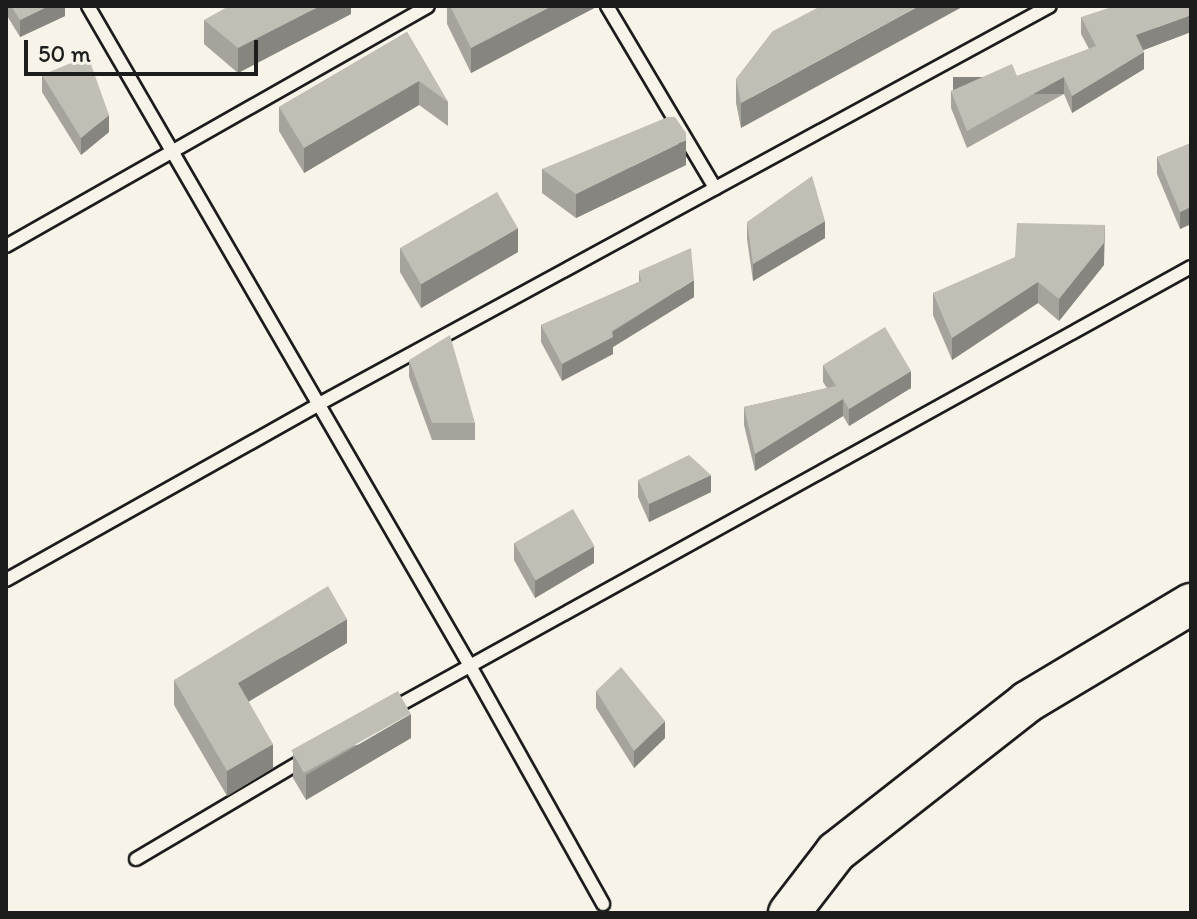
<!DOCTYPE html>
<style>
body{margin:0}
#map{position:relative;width:1197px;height:919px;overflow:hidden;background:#f7f3e8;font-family:Itim,sans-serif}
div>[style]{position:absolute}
.roads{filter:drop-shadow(2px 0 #1c1c1c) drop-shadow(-2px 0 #1c1c1c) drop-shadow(0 2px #1c1c1c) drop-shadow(0 -2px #1c1c1c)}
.service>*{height:12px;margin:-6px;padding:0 6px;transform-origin:6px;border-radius:6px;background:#f7f3e8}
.trunk>*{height:40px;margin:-20px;padding:0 20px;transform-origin:20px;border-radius:20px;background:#f7f3e8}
.wall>*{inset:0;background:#a5a39c}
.shaded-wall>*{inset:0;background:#86857f;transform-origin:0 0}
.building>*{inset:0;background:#c0beb5;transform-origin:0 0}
span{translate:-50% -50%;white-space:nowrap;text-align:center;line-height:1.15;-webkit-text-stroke:6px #f7f3e8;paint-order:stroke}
.frame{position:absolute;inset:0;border:8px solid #1c1c1c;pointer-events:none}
.scale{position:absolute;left:24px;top:40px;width:234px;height:36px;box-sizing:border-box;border:4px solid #1c1c1c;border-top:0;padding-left:10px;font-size:24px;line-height:28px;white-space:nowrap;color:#1c1c1c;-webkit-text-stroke:6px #f7f3e8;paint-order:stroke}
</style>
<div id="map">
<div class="roads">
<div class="service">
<i style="left:88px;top:6px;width:760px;rotate:59.93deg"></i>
<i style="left:469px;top:664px;width:275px;rotate:60.8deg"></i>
<i style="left:607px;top:6px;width:212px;rotate:59.3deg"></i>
<i style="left:6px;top:246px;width:485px;rotate:-29.6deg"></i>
<i style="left:6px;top:580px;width:359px;rotate:-29.3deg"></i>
<i style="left:319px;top:404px;width:832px;rotate:-28.57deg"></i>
<i style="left:392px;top:709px;width:913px;rotate:-28.95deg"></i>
<i style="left:136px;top:859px;width:199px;rotate:-30.6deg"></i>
</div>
<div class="trunk">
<i style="left:789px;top:913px;width:77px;rotate:-52.4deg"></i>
<i style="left:836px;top:852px;width:243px;rotate:-38.1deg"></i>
<i style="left:1027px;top:702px;width:191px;rotate:-30.9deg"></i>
</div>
</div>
<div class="wall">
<i style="clip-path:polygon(6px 6px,65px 6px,65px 16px,20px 37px,6px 14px)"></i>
<i style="clip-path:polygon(351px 6px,351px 14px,238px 73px,204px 44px,204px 20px)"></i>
<i style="clip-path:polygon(447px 6px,598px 6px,471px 73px,447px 24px)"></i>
<i style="clip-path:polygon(1081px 17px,1191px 32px,1143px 50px,1144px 69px,1072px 113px,1064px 94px,967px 148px,951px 108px,951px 91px,1017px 76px,1089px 49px,1081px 34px)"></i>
<i style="clip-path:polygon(773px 31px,741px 128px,736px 103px,736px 79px)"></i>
<i style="clip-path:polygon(407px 32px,448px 102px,448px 126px,419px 105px,304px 173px,279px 131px,279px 107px)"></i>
<i style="clip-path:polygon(42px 75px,109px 132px,81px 155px,42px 92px)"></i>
<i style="clip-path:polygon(1191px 143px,1191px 224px,1180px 229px,1157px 174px,1157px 157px)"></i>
<i style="clip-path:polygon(686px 165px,576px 218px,542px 193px,542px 169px)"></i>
<i style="clip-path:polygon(747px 222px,825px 238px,753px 281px,747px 239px)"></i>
<i style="clip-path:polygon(400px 248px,518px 252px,421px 308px,400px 272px)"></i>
<i style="clip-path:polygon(1104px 265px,1059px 321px,1038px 303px,952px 360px,933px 315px,933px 293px)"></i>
<i style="clip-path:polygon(639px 271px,694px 297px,613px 347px,613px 354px,562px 381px,541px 342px,541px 325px,639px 282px)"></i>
<i style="clip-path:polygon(409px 360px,475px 423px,475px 440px,432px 440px,409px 377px)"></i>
<i style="clip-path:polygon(823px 365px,911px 388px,849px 426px,843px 416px,755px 471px,744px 425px,744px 407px,827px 388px,823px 382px)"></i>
<i style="clip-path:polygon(638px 480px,711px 492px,649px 522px,638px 497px)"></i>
<i style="clip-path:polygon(514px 543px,594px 563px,535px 598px,514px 560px)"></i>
<i style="clip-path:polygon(347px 643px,248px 701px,273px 768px,227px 796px,174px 705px,174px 680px)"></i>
<i style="clip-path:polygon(596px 691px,665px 738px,634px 768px,596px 708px)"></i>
<i style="clip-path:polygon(411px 738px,306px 800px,293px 778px,293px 753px)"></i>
</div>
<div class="shaded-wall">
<i style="clip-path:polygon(49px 6px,65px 6px,65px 16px,20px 37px,20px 20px)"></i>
<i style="clip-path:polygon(320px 6px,351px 6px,351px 14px,238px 73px,238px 48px)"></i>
<i style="clip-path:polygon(552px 6px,598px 6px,471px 73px,471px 48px)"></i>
<i style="clip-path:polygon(919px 6px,964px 6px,741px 128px,741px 103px)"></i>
<i style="clip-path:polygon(1191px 15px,1191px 32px,1136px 53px,1136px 35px)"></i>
<i style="clip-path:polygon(1144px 52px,1144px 69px,1072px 113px,1072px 96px)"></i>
<i style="left:1064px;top:77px;width:17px;height:111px;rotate:90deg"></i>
<i style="clip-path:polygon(419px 81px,419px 105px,304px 173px,304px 148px)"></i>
<i style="clip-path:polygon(109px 115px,109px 132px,81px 155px,81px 138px)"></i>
<i style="clip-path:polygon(686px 140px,686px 165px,576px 218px,576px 194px)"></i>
<i style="clip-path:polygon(1191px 207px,1191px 224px,1180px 229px,1180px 212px)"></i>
<i style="clip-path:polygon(825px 221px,825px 238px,753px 281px,753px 264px)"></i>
<i style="clip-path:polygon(1105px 225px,1104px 265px,1059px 321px,1059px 299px)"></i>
<i style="clip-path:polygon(518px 228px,518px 252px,421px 308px,421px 284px)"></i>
<i style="clip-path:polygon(694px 280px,694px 297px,613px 347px,613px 354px,562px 381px,562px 364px)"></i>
<i style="clip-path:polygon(1038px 282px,1038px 303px,952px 360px,952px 338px)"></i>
<i style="clip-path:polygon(911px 371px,911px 388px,849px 426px,849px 409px)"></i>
<i style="clip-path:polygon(843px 399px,843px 416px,755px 471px,755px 454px)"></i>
<i style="clip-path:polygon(711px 475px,711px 492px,649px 522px,649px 504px)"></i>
<i style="clip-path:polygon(594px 546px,594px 563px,535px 598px,535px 581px)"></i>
<i style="clip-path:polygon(347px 619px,347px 643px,238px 708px,238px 683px)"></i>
<i style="clip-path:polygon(411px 714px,411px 738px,306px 800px,306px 775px)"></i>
<i style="clip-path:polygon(665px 721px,665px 738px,634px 768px,634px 751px)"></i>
<i style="clip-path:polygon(273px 744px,273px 768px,227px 796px,227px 771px)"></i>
</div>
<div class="building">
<i style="clip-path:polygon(11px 6px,49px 6px,20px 20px)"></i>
<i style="clip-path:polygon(229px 6px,320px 6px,238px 48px,204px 20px)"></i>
<i style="clip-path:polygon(450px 6px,552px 6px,471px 48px)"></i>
<i style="clip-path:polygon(821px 6px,919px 6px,741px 103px,736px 79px,773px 31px)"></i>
<i style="clip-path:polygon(1115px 6px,1191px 6px,1191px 15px,1136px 35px,1144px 52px,1072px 96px,1064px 77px,967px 131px,951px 91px,1012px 64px,1017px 76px,1096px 46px,1081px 17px)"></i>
<i style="clip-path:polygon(407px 32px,448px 102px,419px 81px,304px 148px,279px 107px)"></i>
<i style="clip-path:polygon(88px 56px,109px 115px,81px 138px,42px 75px)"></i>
<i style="clip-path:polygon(668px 117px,675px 117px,686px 133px,686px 140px,576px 194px,542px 169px)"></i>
<i style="clip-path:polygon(1191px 143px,1191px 207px,1180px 212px,1157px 157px)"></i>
<i style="clip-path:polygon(812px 176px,825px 221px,753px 264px,747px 222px)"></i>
<i style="left:497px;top:192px;width:42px;height:112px;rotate:60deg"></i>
<i style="clip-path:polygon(1017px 223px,1105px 225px,1104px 243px,1059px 299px,1038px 282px,952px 338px,933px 293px,1015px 257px)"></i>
<i style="clip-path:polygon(691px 248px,694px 280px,612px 331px,613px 337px,562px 364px,541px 325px,641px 281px,639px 271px)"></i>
<i style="clip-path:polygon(885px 327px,911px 371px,849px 409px,843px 399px,755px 454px,744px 407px,836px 386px,823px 365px)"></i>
<i style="clip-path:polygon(450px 335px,475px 423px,432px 423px,409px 360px)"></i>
<i style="clip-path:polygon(689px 455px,711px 475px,649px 504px,638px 480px)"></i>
<i style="left:573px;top:509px;width:43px;height:68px;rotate:60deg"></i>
<i style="clip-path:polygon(328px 586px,347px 619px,238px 683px,273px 744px,227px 771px,174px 680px)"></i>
<i style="clip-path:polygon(621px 667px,665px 721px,634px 751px,596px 691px)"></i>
<i style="left:398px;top:691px;width:26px;height:122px;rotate:61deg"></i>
</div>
<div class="frame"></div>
<div class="scale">50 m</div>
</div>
